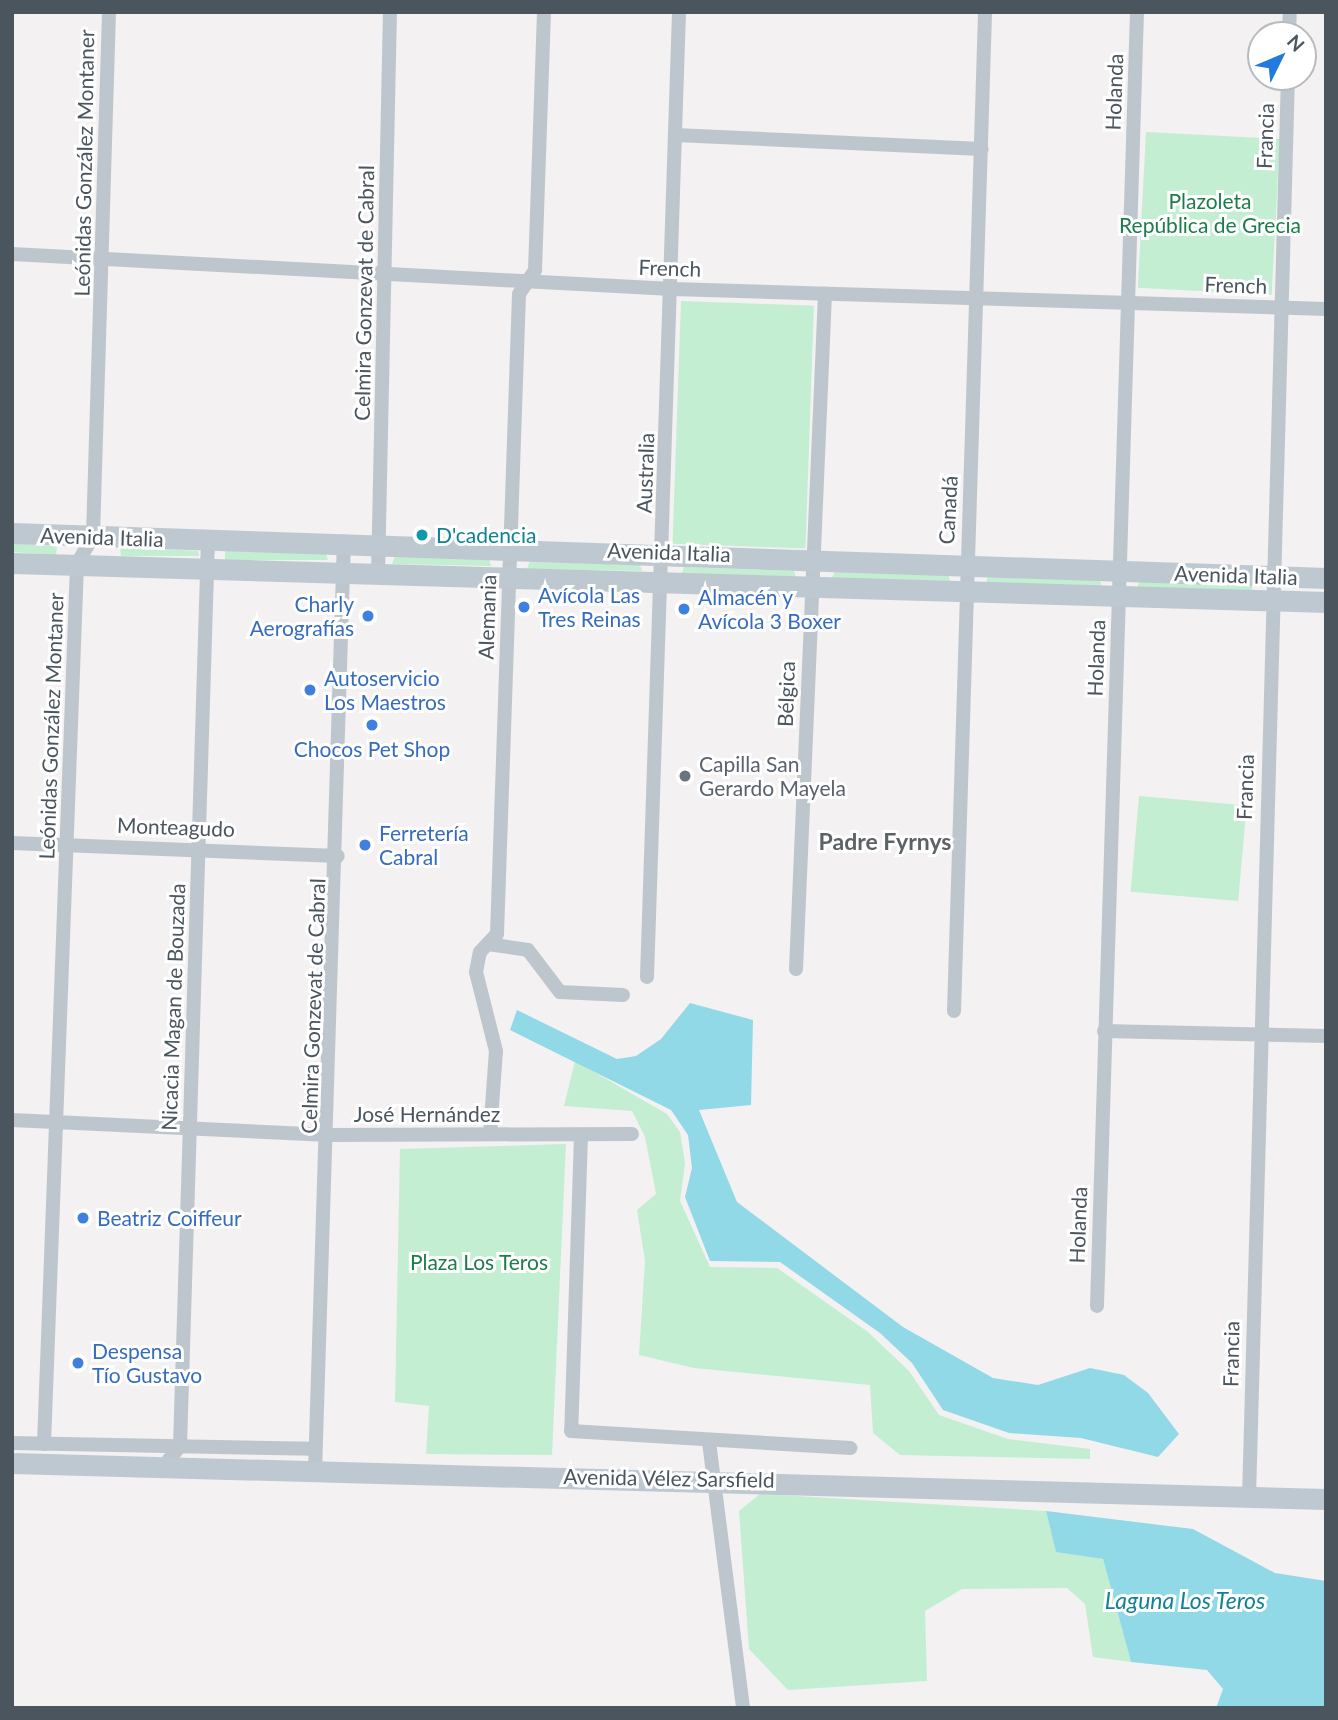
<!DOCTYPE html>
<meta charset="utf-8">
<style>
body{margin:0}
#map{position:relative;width:1338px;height:1720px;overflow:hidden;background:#f3f1f1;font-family:Lato,sans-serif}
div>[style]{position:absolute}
.green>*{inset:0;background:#c3eed2;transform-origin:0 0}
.water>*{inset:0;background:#92d9e8}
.street>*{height:14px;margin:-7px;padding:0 7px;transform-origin:7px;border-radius:7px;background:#bec6cd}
.secondary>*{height:21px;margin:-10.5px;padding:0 10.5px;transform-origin:10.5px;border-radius:10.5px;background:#bec8d1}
.dots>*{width:19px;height:19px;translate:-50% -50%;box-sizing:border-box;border:4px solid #fff;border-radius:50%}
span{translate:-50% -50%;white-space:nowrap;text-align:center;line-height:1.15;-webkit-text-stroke:6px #fff;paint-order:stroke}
.street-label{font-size:21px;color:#4a555e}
.park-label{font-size:21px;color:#1c7d4a}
.culture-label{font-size:21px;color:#0d838f}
.left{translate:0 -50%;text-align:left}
.shop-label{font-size:21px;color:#366cbe}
.right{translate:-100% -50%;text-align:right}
.worship-label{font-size:21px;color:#5b616d}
.neighbourhood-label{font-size:23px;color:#5e6266;font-weight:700}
.water-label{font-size:23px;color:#148198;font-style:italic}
.frame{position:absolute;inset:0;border:14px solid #4a555e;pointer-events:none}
.north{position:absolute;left:1247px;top:21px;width:70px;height:70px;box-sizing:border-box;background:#fff;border:2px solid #b7bbbf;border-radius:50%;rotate:47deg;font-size:19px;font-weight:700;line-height:28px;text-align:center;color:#4a555e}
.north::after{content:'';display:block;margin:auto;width:24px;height:32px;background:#227adc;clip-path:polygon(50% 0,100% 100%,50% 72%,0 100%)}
</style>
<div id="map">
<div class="green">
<i style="left:1146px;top:132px;width:134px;height:156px;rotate:3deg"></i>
<i style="left:681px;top:301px;width:133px;height:243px;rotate:2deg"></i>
<i style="left:12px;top:543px;width:45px;height:9px;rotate:4deg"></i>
<i style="clip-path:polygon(120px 547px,198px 551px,199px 556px,121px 556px)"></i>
<i style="clip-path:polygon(225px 550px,326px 554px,328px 560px,225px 560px)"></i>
<i style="clip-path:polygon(395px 556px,489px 559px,491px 566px,392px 564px)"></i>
<i style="clip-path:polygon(530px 561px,640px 565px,642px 571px,527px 569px)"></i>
<i style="clip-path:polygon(684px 567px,794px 571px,796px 577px,681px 576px)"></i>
<i style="clip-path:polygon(835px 570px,948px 574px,950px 581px,832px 578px)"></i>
<i style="clip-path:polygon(988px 577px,1100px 580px,1102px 587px,985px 585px)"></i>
<i style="clip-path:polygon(1139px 581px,1251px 584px,1253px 591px,1137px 589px)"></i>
<i style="left:1139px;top:796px;width:108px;height:96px;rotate:5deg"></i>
<i style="clip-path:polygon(575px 1061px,667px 1114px,680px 1132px,685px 1163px,680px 1201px,710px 1267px,777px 1268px,868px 1332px,909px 1371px,939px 1415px,1008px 1439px,1090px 1449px,1090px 1459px,900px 1455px,873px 1433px,870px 1385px,694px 1368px,639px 1355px,645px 1261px,637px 1210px,656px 1194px,645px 1137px,632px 1111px,564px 1106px)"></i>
<i style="clip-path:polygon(566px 1144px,552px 1455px,426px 1454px,429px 1406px,395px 1402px,400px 1149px)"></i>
<i style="clip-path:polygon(760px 1494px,1046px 1511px,1056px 1551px,1103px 1559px,1131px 1662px,1093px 1657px,1085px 1604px,1067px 1588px,962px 1589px,925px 1611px,927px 1681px,788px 1690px,749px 1649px,739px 1511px)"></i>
</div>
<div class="water">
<i style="clip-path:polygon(690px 1003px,753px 1020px,751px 1105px,699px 1110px,737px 1202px,903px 1327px,993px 1378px,1038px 1385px,1090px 1368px,1124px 1375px,1148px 1393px,1179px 1434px,1158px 1457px,1081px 1438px,1009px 1433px,943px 1410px,912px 1363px,880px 1333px,780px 1262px,710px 1261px,685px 1197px,692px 1168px,688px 1135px,671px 1110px,510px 1030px,517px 1010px,617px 1059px,636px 1056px,661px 1039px)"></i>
<i style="clip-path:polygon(1046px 1511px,1193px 1529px,1275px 1573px,1326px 1581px,1326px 1708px,1216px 1708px,1223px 1689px,1207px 1670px,1131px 1662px,1103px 1559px,1056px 1552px)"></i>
</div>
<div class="street">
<i style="left:1289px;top:35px;width:23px;rotate:-88deg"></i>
<i style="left:675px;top:135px;width:307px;rotate:2.6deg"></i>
<i style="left:12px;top:254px;width:661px;rotate:3.04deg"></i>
<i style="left:672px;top:289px;width:654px;rotate:1.75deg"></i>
<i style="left:378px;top:574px;width:562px;rotate:-88.78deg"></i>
<i style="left:12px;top:843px;width:326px;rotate:2.3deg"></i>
<i style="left:488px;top:944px;width:40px;rotate:8.5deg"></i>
<i style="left:528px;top:950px;width:53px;rotate:52.7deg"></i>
<i style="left:560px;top:992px;width:63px;rotate:2.7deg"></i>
<i style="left:796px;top:969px;width:676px;rotate:-87.54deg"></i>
<i style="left:647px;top:977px;width:966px;rotate:-88.1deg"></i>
<i style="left:954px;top:1011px;width:999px;rotate:-88.22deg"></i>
<i style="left:1104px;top:1031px;width:222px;rotate:1.3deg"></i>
<i style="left:12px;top:1120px;width:318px;rotate:2.7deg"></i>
<i style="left:330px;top:1135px;width:302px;rotate:-0.2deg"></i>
<i style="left:490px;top:1134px;width:83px;rotate:-85.9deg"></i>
<i style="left:496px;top:1051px;width:81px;rotate:-104.2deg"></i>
<i style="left:476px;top:972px;width:20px;rotate:-79deg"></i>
<i style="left:480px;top:952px;width:25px;rotate:-47deg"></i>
<i style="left:497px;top:934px;width:640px;rotate:-88.03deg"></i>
<i style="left:519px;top:294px;width:29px;rotate:-56deg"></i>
<i style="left:535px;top:270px;width:258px;rotate:-88deg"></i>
<i style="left:581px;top:1136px;width:295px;rotate:91.9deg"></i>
<i style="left:571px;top:1431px;width:280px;rotate:3.5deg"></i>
<i style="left:1097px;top:1306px;width:1295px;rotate:-88.23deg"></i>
<i style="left:709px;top:1442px;width:268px;rotate:82.7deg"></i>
<i style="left:12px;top:1443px;width:302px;rotate:1.1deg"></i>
<i style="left:44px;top:1444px;width:881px;rotate:-87.85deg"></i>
<i style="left:77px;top:564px;width:32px;rotate:-60deg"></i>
<i style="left:93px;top:536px;width:524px;rotate:-88.25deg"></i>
<i style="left:163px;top:1467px;width:27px;rotate:-51deg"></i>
<i style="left:180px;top:1446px;width:905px;rotate:-88.23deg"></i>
<i style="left:315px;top:1472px;width:931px;rotate:-88.22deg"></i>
<i style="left:1249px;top:1498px;width:1422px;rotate:-88.43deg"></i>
</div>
<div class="secondary">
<i style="left:12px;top:533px;width:1315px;rotate:1.96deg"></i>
<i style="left:12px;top:563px;width:1315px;rotate:1.7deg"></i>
<i style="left:12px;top:1463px;width:1314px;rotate:1.57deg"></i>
</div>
<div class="dots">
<i style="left:422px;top:535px;background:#0f9aa8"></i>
<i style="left:524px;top:607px;background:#3f7fe0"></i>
<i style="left:684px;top:609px;background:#3f7fe0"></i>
<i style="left:368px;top:616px;background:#3f7fe0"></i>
<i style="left:310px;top:690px;background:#3f7fe0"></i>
<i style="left:372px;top:725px;background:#3f7fe0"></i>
<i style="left:685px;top:776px;background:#6b7280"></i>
<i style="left:365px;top:845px;background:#3f7fe0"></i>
<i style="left:83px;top:1218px;background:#3f7fe0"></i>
<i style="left:78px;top:1363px;background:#3f7fe0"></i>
</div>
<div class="street-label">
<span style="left:1114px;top:92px;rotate:-88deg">Holanda</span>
<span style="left:1265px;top:136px;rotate:-88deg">Francia</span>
<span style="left:84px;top:163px;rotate:-89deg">Leónidas González Montaner</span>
<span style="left:670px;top:268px;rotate:2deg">French</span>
<span style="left:1236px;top:285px;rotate:2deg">French</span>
<span style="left:364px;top:293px;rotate:-89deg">Celmira Gonzevat de Cabral</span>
<span style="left:645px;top:473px;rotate:-88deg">Australia</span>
<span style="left:948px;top:510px;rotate:-87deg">Canadá</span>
<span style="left:102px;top:537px;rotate:2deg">Avenida Italia</span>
<span style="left:669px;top:552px;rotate:2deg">Avenida Italia</span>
<span style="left:1236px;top:575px;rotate:2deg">Avenida Italia</span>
<span style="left:487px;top:617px;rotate:-88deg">Alemania</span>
<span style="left:1096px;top:658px;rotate:-88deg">Holanda</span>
<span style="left:786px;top:694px;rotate:-88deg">Bélgica</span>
<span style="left:51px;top:726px;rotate:-88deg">Leónidas González Montaner</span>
<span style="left:1245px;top:787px;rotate:-88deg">Francia</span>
<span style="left:176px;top:827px;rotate:2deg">Monteagudo</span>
<span style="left:313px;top:1006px;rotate:-88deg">Celmira Gonzevat de Cabral</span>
<span style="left:173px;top:1007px;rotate:-88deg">Nicacia Magan de Bouzada</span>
<span style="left:427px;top:1114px">José Hernández</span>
<span style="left:1078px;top:1225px;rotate:-88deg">Holanda</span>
<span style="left:1231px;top:1354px;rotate:-89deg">Francia</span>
<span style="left:669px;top:1478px;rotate:1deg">Avenida Vélez Sarsfield</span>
</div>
<div class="park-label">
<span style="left:1210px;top:213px">Plazoleta<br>República de Grecia</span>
<span style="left:479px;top:1262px">Plaza Los Teros</span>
</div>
<div class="culture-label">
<span class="left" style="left:436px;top:535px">D'cadencia</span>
</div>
<div class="shop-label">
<span class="left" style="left:538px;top:607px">Avícola Las<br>Tres Reinas</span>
<span class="left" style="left:698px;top:609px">Almacén y<br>Avícola 3 Boxer</span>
<span class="right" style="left:354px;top:616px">Charly<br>Aerografías</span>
<span class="left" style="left:324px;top:690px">Autoservicio<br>Los Maestros</span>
<span style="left:372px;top:749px">Chocos Pet Shop</span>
<span class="left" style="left:379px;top:845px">Ferretería<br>Cabral</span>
<span class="left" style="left:97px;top:1218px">Beatriz Coiffeur</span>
<span class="left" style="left:92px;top:1363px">Despensa<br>Tío Gustavo</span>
</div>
<div class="worship-label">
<span class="left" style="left:699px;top:776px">Capilla San<br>Gerardo Mayela</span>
</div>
<div class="neighbourhood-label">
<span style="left:885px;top:841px">Padre Fyrnys</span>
</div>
<div class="water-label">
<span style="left:1185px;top:1600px">Laguna Los Teros</span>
</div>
<div class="frame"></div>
<div class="north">N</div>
</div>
